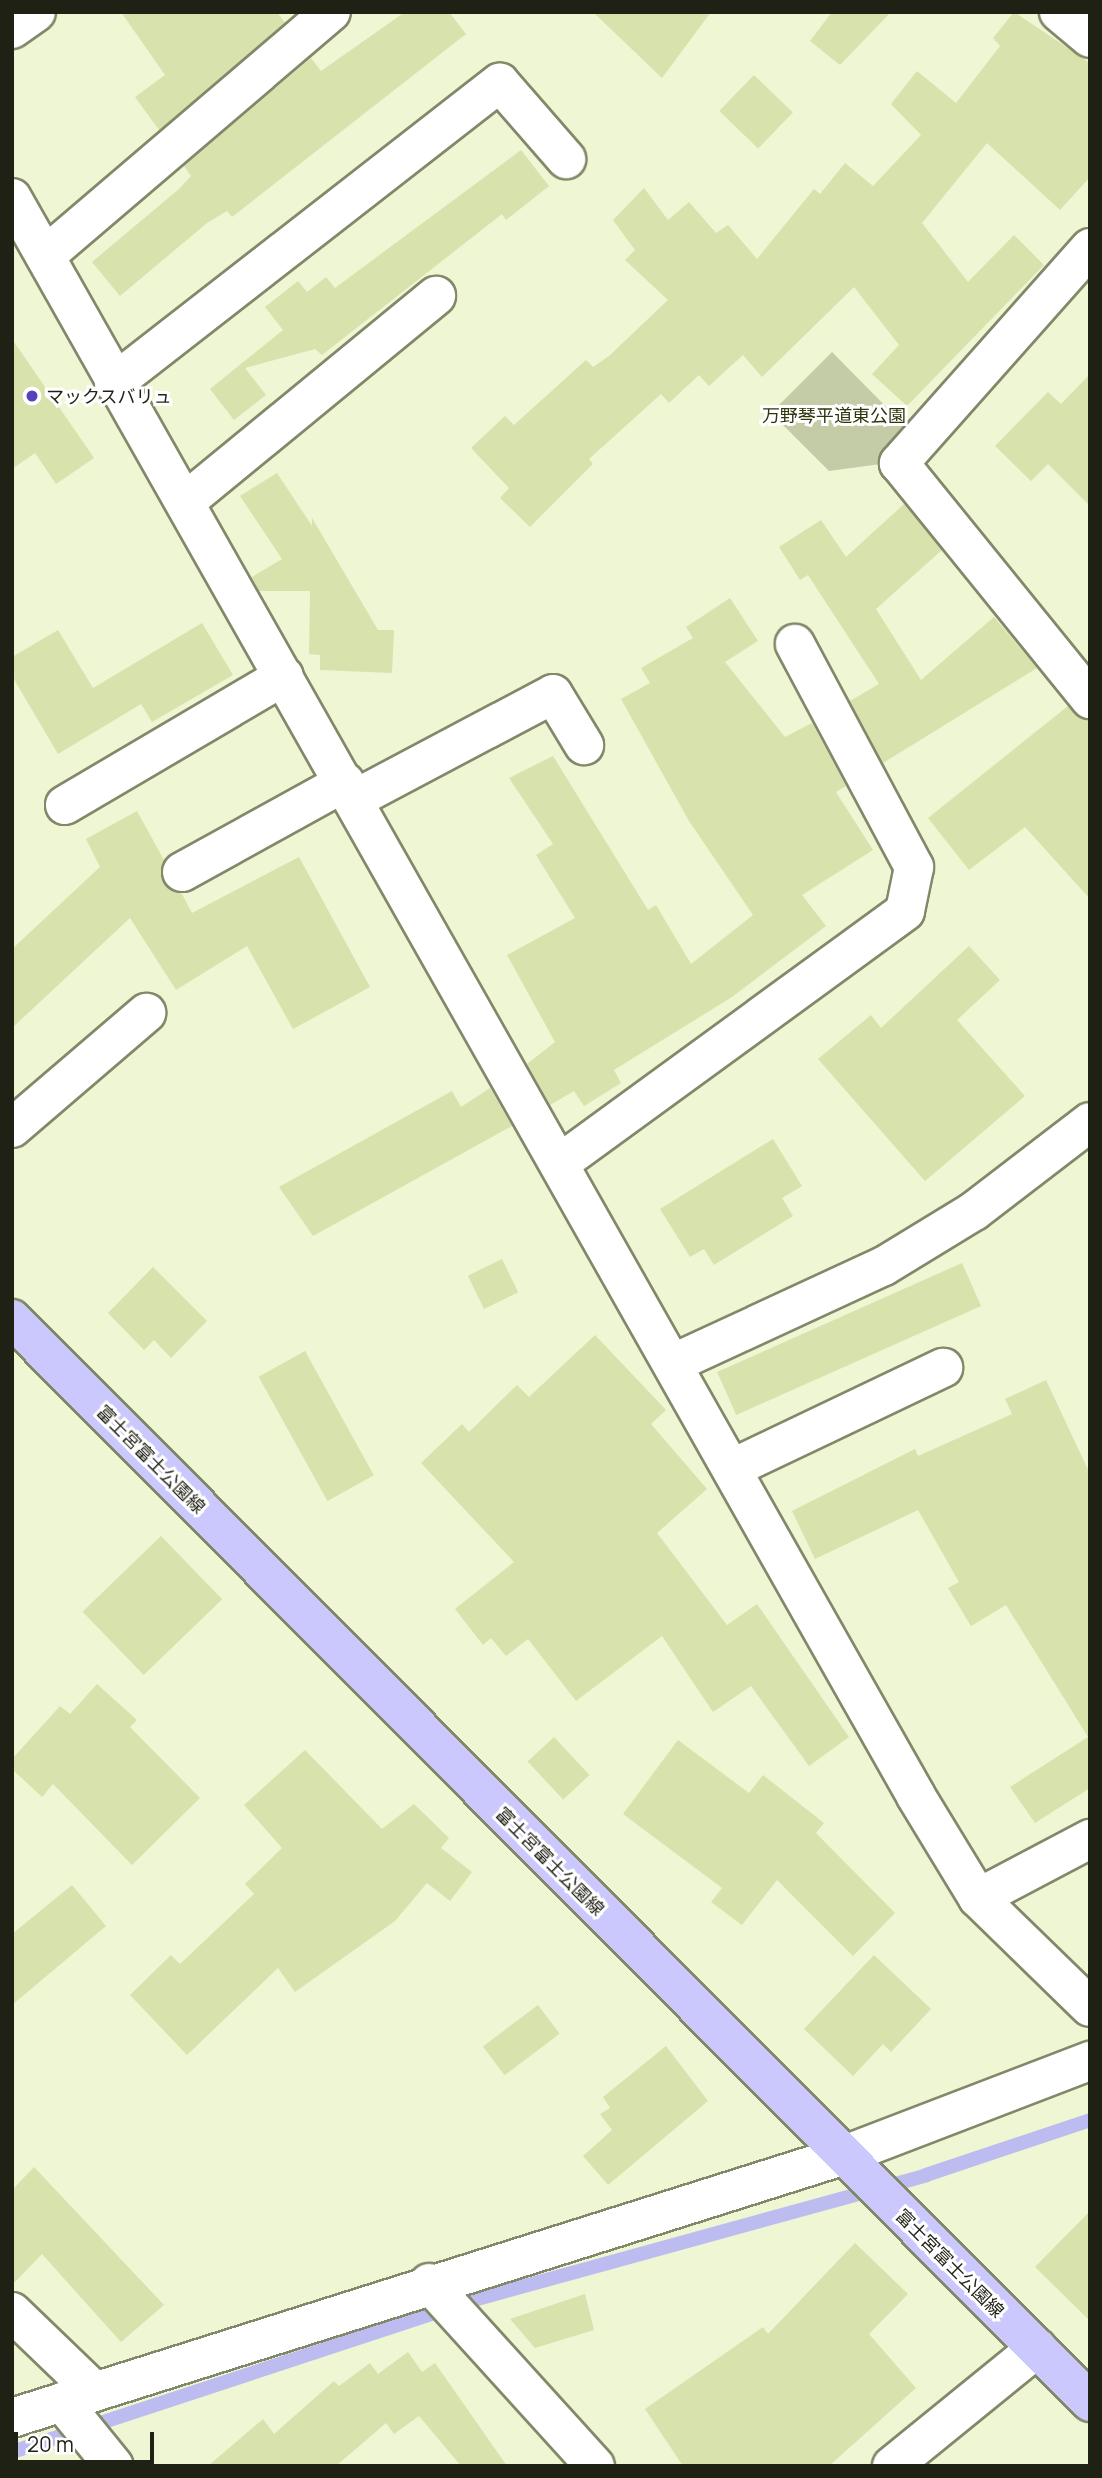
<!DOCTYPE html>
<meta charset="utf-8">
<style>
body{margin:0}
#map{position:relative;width:1102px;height:2478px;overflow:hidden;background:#eff6d3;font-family:Manrope,"Noto Sans JP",sans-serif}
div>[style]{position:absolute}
.green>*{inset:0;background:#c4cca7}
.stream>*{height:14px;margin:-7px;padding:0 7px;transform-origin:7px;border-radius:7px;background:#bdbcf0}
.building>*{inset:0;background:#d7e2ac;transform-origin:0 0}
.roads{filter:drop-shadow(2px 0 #828869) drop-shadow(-2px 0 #828869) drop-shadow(0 2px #828869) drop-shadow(0 -2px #828869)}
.minor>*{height:38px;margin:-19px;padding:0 19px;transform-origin:19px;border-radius:19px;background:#fff}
.major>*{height:38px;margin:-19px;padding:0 19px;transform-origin:19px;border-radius:19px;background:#cac8fd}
.dots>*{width:19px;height:19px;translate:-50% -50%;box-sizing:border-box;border:4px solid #fff;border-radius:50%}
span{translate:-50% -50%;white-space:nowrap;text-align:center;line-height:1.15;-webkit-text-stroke:6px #fff;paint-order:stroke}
.poi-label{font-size:18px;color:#1f2115}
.left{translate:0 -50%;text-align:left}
.park-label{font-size:18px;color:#2f350c}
.street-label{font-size:18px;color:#1f2115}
.frame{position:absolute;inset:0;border:14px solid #1f2115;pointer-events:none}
.scale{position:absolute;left:14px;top:2432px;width:140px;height:32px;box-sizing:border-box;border:4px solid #1f2115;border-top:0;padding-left:9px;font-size:21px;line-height:24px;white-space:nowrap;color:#1f2115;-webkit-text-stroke:5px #fff;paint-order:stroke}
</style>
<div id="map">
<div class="green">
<i style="clip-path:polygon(832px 352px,912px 433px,881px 464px,829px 471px,771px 413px)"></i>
</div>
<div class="stream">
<i style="left:12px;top:2452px;width:482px;rotate:-18.2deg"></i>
<i style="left:470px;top:2301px;width:473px;rotate:-15.4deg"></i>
<i style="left:926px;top:2175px;width:173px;rotate:-18.5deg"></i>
</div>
<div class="building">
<i style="clip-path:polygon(121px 12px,277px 12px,285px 23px,159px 130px,135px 97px,165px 75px)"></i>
<i style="clip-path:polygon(405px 12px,449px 12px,466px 34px,232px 217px,227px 211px,207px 223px,120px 296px,92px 262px,179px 189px,191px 176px,184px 166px,311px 58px,321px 71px)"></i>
<i style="clip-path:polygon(593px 12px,711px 12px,662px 78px)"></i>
<i style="clip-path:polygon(832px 12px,891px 12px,840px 65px,810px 41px)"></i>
<i style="clip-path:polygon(1014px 12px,1090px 63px,1090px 177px,1060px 210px,987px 143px,922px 223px,968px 282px,1014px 235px,1044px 265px,907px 406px,872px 374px,899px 345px,854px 287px,762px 377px,743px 355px,709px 386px,699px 375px,669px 403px,661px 394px,589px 459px,593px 464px,530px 527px,500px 498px,509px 488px,471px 448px,505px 416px,514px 425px,586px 360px,593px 367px,609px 356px,668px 300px,625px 260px,635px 250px,613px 220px,644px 188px,668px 220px,689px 202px,716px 233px,728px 225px,757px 259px,814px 189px,820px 194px,845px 163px,873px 186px,921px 135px,891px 104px,917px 71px,956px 103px,1000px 46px,993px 38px)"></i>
<i style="left:754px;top:75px;width:54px;height:50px;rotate:44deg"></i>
<i style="clip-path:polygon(521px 150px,549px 186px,506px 220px,502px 214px,322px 355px,315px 349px,245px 368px,266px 395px,234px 420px,210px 389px,283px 330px,265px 307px,298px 281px,307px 292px,326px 277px,335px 288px)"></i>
<i style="clip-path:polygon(12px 339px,94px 458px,56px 484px,35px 453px,12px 469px)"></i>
<i style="clip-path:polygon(1090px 374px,1090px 506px,1048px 464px,1031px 481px,995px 446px,1048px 392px,1061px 404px)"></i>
<i style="clip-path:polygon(277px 473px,312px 526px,312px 518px,378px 630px,394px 630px,392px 673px,320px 670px,320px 655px,309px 654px,310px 591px,259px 591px,252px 577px,282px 559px,240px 496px)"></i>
<i style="clip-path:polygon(904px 504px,942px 550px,876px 609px,921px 680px,994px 617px,1037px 668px,883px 763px,850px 701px,879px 684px,808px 575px,800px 580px,779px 547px,821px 520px,846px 557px)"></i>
<i style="clip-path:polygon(730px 598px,758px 641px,725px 662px,785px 737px,812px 723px,846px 786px,836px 792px,873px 850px,802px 895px,826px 926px,732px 997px,614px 1070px,621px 1083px,584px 1106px,574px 1091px,550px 1105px,527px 1064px,555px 1042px,507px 955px,575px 918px,536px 855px,553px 844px,509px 778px,553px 756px,648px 910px,656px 905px,691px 964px,753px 915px,689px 821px,621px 699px,650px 683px,641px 668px,693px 638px,686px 627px)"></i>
<i style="clip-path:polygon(202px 623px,233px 675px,152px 722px,141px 704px,58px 754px,12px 676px,12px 657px,58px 630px,93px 688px)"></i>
<i style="clip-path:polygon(1068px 706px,1090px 723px,1090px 899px,1025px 827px,969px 870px,928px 818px)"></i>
<i style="clip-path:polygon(137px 811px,164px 860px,163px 882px,182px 894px,192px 913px,299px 857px,370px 987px,293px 1029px,247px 946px,176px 990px,130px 918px,12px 1028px,12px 949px,100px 867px,86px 839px)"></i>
<i style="clip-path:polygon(969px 946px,1000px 980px,957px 1020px,1025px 1096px,925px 1181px,818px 1059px,871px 1015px,881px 1028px)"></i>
<i style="clip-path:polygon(490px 1088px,512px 1126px,313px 1236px,279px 1187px,452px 1091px,461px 1107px)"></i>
<i style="clip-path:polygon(773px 1139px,802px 1186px,782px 1198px,793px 1216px,714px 1265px,704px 1249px,690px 1257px,660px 1209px)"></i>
<i style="left:502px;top:1259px;width:37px;height:38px;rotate:64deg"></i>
<i style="left:962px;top:1263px;width:47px;height:268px;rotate:66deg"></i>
<i style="clip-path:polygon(153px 1267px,207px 1321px,171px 1358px,154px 1340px,144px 1350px,108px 1313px)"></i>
<i style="clip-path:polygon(595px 1335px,666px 1410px,651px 1424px,707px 1489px,657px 1533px,727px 1625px,757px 1604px,849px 1737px,809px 1766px,751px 1686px,713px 1712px,662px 1636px,576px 1701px,528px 1639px,506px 1656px,491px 1638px,483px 1645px,455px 1609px,514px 1562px,421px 1463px,462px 1424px,469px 1432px,517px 1385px,529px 1397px)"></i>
<i style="left:305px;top:1351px;width:142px;height:53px;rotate:61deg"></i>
<i style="clip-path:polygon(1046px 1380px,1090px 1474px,1090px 1788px,1035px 1823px,1010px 1787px,1088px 1737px,1006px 1605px,971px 1626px,948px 1588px,959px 1582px,918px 1510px,815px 1559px,792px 1511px,915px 1449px,918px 1456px,1012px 1414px,1005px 1399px)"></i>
<i style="left:161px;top:1536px;width:88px;height:109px;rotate:46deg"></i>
<i style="clip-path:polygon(97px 1684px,137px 1720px,130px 1727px,200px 1798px,132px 1865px,53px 1784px,42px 1797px,12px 1769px,12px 1759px,60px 1706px,70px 1714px)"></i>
<i style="left:554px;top:1737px;width:52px;height:36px;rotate:47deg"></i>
<i style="clip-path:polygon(678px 1740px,749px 1793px,763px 1775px,824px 1823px,816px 1833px,895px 1913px,853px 1956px,777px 1880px,742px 1925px,711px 1902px,722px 1888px,623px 1814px)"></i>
<i style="clip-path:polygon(305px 1750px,382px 1829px,414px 1804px,449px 1838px,441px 1848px,472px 1872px,450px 1901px,427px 1883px,395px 1921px,295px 1992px,278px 1968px,187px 2055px,130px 1995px,171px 1955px,180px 1964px,254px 1894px,245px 1884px,282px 1848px,244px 1805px)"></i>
<i style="clip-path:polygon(72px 1885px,106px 1926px,12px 2005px,12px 1934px)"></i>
<i style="clip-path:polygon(874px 1955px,931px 2009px,891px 2052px,883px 2044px,853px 2076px,804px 2029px)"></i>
<i style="left:538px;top:2005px;width:36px;height:69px;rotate:53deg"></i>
<i style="clip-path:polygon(666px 2046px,708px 2101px,608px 2185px,583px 2156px,612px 2130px,600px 2114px,610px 2108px,603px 2097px)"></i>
<i style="clip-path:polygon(34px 2167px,164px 2305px,121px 2342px,42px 2254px,12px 2285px,12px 2190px)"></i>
<i style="clip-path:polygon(1090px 2211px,1090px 2321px,1035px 2267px)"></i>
<i style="clip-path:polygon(855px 2243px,908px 2294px,869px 2334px,916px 2388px,829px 2466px,683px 2466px,645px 2409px,763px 2327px,768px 2334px)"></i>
<i style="clip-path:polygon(585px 2294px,594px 2330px,535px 2348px,510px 2319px)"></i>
<i style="clip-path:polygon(408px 2352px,422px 2372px,435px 2363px,507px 2466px,461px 2466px,419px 2416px,394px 2434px,386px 2423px,336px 2466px,208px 2466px,263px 2419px,274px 2434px,334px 2381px,339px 2386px,370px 2363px,378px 2374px)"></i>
</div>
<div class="roads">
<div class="minor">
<i style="left:1059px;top:12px;width:40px;rotate:40deg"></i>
<i style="left:12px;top:29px;width:29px;rotate:-35deg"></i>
<i style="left:12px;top:198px;width:1836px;rotate:60.5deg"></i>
<i style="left:916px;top:1796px;width:119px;rotate:58.7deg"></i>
<i style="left:978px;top:1898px;width:156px;rotate:44.2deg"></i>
<i style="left:1090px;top:248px;width:288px;rotate:131.6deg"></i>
<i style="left:899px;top:463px;width:304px;rotate:51deg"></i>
<i style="left:45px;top:256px;width:376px;rotate:-40.5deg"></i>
<i style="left:114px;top:383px;width:489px;rotate:-37.9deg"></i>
<i style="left:500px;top:83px;width:101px;rotate:49deg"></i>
<i style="left:185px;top:502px;width:325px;rotate:-39.4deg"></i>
<i style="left:355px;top:799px;width:224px;rotate:-27.9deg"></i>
<i style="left:553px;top:694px;width:60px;rotate:58.7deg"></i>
<i style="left:65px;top:805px;width:254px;rotate:-30.5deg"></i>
<i style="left:182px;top:872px;width:186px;rotate:-28.9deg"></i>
<i style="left:12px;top:1128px;width:177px;rotate:-40.6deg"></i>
<i style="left:560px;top:1163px;width:427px;rotate:-36.1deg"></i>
<i style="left:905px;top:911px;width:45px;rotate:-78.4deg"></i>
<i style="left:914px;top:867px;width:253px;rotate:-118.1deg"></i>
<i style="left:674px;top:1363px;width:231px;rotate:-24.8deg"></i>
<i style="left:884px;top:1266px;width:105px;rotate:-31.4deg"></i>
<i style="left:974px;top:1211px;width:146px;rotate:-37.5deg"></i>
<i style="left:733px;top:1468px;width:233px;rotate:-25.5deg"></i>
<i style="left:978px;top:1898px;width:127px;rotate:-27.8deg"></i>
<i style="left:429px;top:2283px;width:247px;rotate:47.8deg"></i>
<i style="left:12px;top:2312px;width:115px;rotate:43.9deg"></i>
<i style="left:62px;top:2402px;width:82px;rotate:50.9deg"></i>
<i style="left:12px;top:2418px;width:870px;rotate:-17.52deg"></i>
<i style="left:842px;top:2156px;width:266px;rotate:-21deg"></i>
<i style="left:892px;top:2466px;width:187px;rotate:-39.1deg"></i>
</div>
<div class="major">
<i style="left:12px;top:1319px;width:1528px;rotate:45.13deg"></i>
</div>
</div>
<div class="dots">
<i style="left:32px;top:396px;background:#5742ba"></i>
</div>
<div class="poi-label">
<span class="left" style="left:46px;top:396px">マックスバリュ</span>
</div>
<div class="park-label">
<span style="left:834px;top:415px">万野琴平道東公園</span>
</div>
<div class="street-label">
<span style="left:151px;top:1459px;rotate:45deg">富士宮富士公園線</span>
<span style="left:550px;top:1861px;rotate:45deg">富士宮富士公園線</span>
<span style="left:950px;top:2263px;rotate:45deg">富士宮富士公園線</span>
</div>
<div class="frame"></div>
<div class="scale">20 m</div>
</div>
